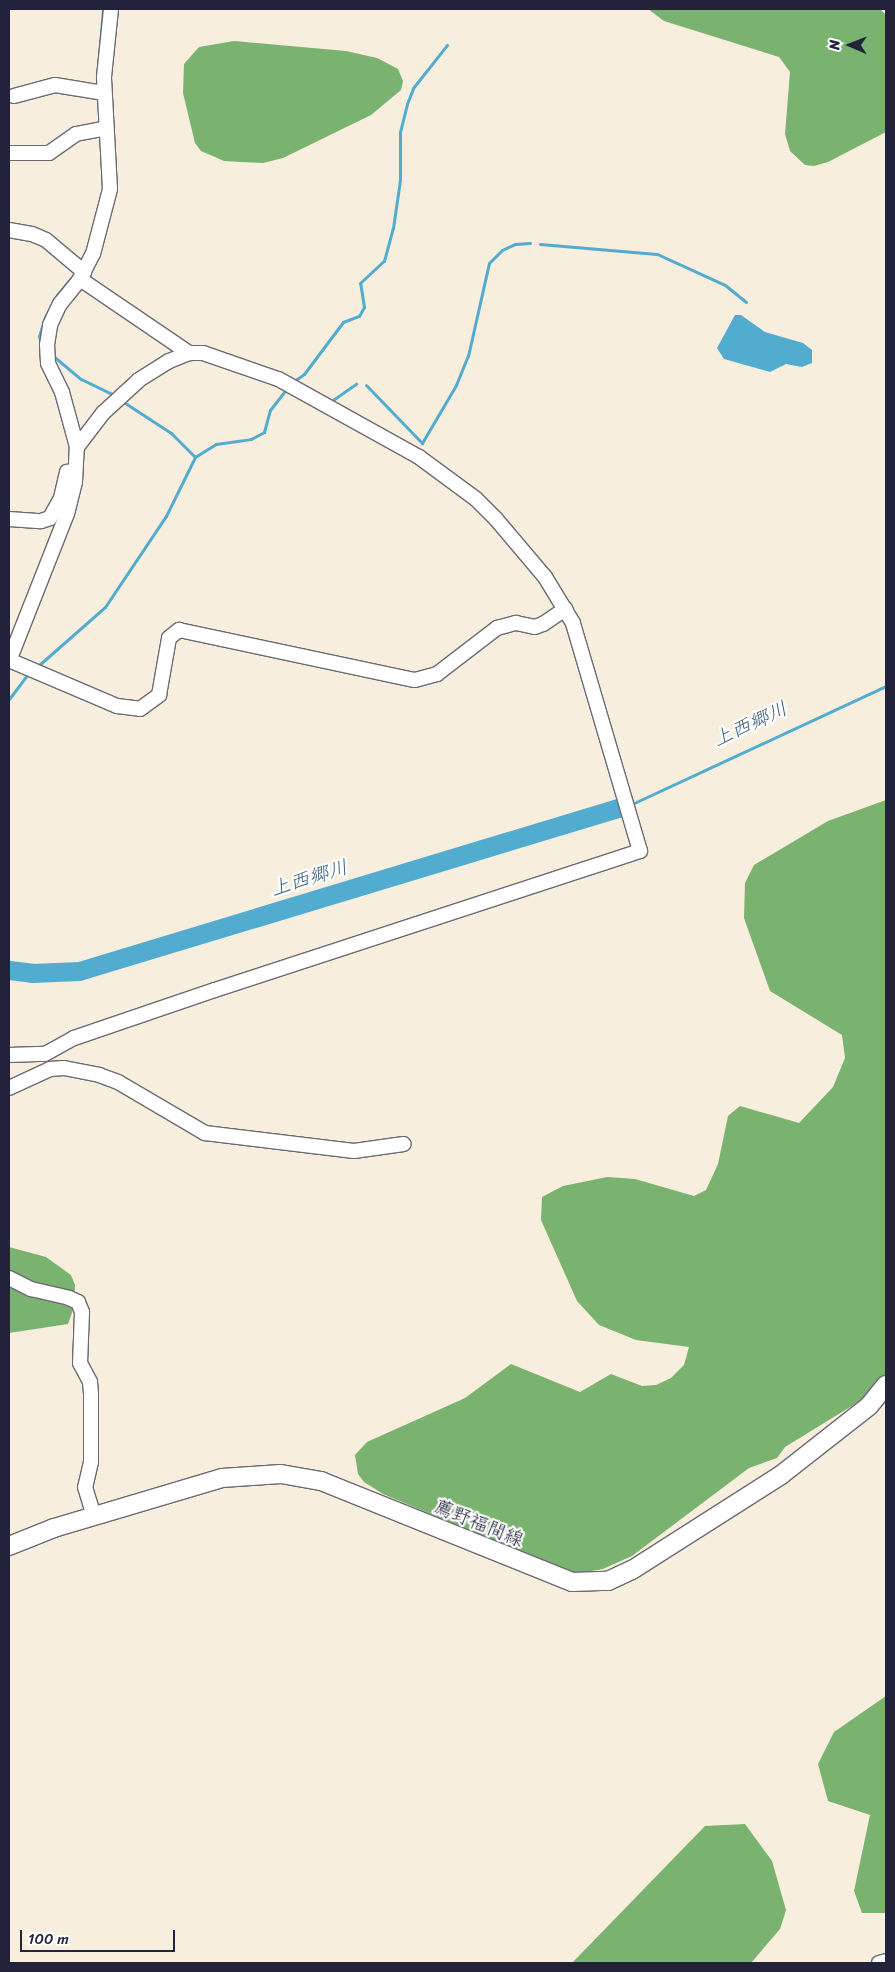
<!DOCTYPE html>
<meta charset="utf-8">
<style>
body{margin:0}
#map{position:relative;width:895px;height:1972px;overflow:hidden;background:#f7eede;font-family:Sriracha,"Klee One",sans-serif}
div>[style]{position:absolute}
.forest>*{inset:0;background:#7ab26f}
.water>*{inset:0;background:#52accf}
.stream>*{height:3px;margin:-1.5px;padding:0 1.5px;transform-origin:1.5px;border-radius:1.5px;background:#52accf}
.river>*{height:19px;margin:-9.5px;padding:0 9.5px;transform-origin:9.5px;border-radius:9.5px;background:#52accf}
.roads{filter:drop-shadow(1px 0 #6d6974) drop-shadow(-1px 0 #6d6974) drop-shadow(0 1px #6d6974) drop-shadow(0 -1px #6d6974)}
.minor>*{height:14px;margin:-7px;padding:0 7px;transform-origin:7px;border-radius:7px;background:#fff}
.major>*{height:18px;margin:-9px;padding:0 9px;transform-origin:9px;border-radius:9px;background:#fff}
span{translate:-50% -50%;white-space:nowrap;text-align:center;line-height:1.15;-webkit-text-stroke:4.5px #fff;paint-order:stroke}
.street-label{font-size:19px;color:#22223b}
.water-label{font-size:20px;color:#38607e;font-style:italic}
.frame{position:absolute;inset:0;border:10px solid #22223b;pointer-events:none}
.north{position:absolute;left:825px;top:20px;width:50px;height:50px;-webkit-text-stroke:4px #fff;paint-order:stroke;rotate:271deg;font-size:14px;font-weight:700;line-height:20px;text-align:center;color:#22223b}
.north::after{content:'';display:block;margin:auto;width:18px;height:22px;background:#22223b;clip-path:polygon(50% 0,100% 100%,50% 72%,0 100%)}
.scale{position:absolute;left:20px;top:1930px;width:155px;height:22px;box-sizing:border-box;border:2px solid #22223b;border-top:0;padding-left:6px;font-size:15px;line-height:18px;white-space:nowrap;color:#22223b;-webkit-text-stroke:4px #fff;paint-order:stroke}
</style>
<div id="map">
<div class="forest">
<i style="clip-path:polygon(648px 9px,880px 9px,886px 15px,886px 132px,828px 162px,814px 166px,805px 165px,790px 151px,785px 134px,790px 72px,779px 57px,664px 21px)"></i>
<i style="clip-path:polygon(234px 41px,346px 51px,377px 58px,398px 69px,403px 81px,401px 90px,371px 115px,283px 158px,263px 163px,224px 161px,201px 151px,195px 143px,183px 93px,184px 64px,199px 47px)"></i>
<i style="clip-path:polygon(886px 800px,886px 1385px,785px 1447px,777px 1458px,749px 1468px,632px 1556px,603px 1569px,574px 1574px,383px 1494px,364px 1482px,358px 1474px,355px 1455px,367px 1442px,465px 1398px,511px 1364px,580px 1392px,611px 1374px,642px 1386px,656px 1385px,671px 1378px,684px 1365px,689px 1347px,636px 1340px,599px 1325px,577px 1301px,541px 1220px,542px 1197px,563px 1186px,607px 1177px,635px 1179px,694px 1196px,706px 1190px,718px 1164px,728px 1116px,740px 1106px,799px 1123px,833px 1087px,845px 1058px,842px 1035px,770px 991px,744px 918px,745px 883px,754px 865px,828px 821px)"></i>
<i style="clip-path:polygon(9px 1247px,46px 1257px,71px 1275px,75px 1285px,74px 1307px,68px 1324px,9px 1333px)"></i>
<i style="clip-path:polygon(886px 1696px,886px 1913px,862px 1913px,854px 1891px,870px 1815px,828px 1801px,818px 1764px,834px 1732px)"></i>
<i style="clip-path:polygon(745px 1824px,772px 1861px,786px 1910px,780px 1929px,751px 1963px,572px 1963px,705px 1826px)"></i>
</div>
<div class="water">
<i style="clip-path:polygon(735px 315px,741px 315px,765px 332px,803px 343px,812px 350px,812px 363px,802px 367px,786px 364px,770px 372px,724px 359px,717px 348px)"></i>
</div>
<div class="stream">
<i style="left:97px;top:78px;width:69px;rotate:-85deg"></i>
<i style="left:540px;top:244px;width:117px;rotate:4.9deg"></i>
<i style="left:657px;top:254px;width:75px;rotate:24.5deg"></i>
<i style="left:725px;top:285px;width:27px;rotate:39deg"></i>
<i style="left:42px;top:346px;width:10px;rotate:-107deg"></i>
<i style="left:39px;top:336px;width:20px;rotate:-72deg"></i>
<i style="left:45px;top:317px;width:25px;rotate:-61deg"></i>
<i style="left:57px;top:295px;width:26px;rotate:-50deg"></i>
<i style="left:52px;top:355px;width:38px;rotate:40deg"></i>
<i style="left:81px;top:379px;width:37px;rotate:26deg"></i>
<i style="left:297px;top:382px;width:3px;rotate:-162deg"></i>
<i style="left:294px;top:381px;width:12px;rotate:-35deg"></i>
<i style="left:304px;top:374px;width:65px;rotate:-53.1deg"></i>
<i style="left:343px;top:322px;width:17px;rotate:-21deg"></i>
<i style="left:359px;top:316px;width:10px;rotate:-61deg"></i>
<i style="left:364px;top:307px;width:24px;rotate:-99deg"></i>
<i style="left:360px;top:283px;width:33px;rotate:-43deg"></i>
<i style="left:384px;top:261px;width:34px;rotate:-75deg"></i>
<i style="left:393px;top:228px;width:49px;rotate:-81.7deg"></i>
<i style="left:400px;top:180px;width:48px;rotate:-90deg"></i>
<i style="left:400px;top:132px;width:29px;rotate:-76deg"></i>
<i style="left:407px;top:104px;width:17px;rotate:-69deg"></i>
<i style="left:413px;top:88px;width:55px;rotate:-51.7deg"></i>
<i style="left:366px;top:385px;width:81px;rotate:46deg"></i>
<i style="left:422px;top:443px;width:67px;rotate:-59.6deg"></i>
<i style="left:456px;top:385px;width:31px;rotate:-68deg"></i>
<i style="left:468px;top:356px;width:95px;rotate:-77.3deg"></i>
<i style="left:489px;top:263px;width:18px;rotate:-45deg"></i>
<i style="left:502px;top:250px;width:14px;rotate:-25deg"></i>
<i style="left:515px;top:244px;width:15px;rotate:-4deg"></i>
<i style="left:122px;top:401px;width:59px;rotate:33.1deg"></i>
<i style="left:171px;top:433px;width:34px;rotate:45deg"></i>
<i style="left:330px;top:402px;width:32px;rotate:-35deg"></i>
<i style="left:39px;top:665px;width:88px;rotate:-41.3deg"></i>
<i style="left:105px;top:607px;width:110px;rotate:-56.2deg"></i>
<i style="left:166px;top:516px;width:66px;rotate:-63.8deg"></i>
<i style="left:195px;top:457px;width:25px;rotate:-32deg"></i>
<i style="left:216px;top:444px;width:35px;rotate:-8deg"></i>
<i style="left:251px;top:439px;width:15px;rotate:-28deg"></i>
<i style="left:264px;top:432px;width:23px;rotate:-75deg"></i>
<i style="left:270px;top:410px;width:23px;rotate:-52deg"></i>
<i style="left:9px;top:699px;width:30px;rotate:-53deg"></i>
<i style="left:634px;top:803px;width:278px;rotate:-24.9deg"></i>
</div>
<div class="river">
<i style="left:9px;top:970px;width:23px;rotate:7deg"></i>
<i style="left:32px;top:973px;width:47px;rotate:-2.4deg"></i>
<i style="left:79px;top:971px;width:566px;rotate:-16.83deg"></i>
</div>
<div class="roads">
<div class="minor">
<i style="left:14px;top:96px;width:42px;rotate:-15deg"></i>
<i style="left:55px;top:85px;width:50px;rotate:9.3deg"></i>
<i style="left:9px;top:153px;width:40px"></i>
<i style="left:49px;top:153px;width:33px;rotate:-35deg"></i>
<i style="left:76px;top:134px;width:31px;rotate:-11deg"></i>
<i style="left:9px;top:230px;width:23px;rotate:10deg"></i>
<i style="left:32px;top:234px;width:15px;rotate:23deg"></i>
<i style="left:46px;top:240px;width:50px;rotate:40.1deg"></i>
<i style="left:80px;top:279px;width:132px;rotate:34.2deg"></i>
<i style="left:9px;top:519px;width:32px;rotate:4deg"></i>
<i style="left:41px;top:521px;width:9px;rotate:-18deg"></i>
<i style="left:50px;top:518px;width:23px;rotate:-61deg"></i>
<i style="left:61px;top:498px;width:27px;rotate:-77deg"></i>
<i style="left:9px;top:660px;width:117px;rotate:23.1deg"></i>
<i style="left:117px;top:706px;width:23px;rotate:7deg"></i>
<i style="left:140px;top:709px;width:24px;rotate:-36deg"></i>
<i style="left:159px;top:695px;width:58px;rotate:-80deg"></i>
<i style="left:169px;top:638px;width:13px;rotate:-39deg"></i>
<i style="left:179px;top:630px;width:241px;rotate:12deg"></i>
<i style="left:415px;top:680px;width:23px;rotate:-15deg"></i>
<i style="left:437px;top:674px;width:76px;rotate:-37.5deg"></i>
<i style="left:497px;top:628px;width:20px;rotate:-15deg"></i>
<i style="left:516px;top:623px;width:19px;rotate:12deg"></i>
<i style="left:535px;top:627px;width:9px;rotate:-21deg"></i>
<i style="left:543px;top:624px;width:27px;rotate:-34deg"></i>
<i style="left:9px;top:661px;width:158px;rotate:-68.5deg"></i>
<i style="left:67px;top:514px;width:33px;rotate:-76deg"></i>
<i style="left:75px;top:482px;width:35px;rotate:-87deg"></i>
<i style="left:77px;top:447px;width:57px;rotate:-105.3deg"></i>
<i style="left:62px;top:392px;width:32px;rotate:-116deg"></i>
<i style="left:48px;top:363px;width:18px;rotate:-93deg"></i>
<i style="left:47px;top:345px;width:20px;rotate:-81deg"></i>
<i style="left:50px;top:325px;width:23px;rotate:-65deg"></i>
<i style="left:60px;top:304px;width:32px;rotate:-51deg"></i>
<i style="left:80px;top:279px;width:28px;rotate:-63deg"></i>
<i style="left:93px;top:254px;width:67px;rotate:-75.3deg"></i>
<i style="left:110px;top:189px;width:112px;rotate:-93.1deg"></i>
<i style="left:104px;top:77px;width:68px;rotate:-84.1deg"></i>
<i style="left:9px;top:1055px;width:36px;rotate:-2deg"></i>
<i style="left:45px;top:1054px;width:33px;rotate:-29deg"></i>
<i style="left:74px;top:1038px;width:149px;rotate:-18.8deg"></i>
<i style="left:215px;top:990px;width:447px;rotate:-18.1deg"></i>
<i style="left:640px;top:851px;width:238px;rotate:-106.4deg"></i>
<i style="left:573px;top:623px;width:54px;rotate:-121.3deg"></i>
<i style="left:545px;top:577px;width:76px;rotate:-130.2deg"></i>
<i style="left:496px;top:519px;width:28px;rotate:-135deg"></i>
<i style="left:476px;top:499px;width:71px;rotate:-143.6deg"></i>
<i style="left:419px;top:457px;width:161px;rotate:-151deg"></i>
<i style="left:278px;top:379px;width:79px;rotate:-160.9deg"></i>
<i style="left:203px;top:353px;width:14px;rotate:180deg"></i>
<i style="left:189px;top:353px;width:22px;rotate:158deg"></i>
<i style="left:169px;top:361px;width:36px;rotate:148deg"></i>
<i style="left:139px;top:380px;width:49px;rotate:137.5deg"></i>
<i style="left:103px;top:413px;width:43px;rotate:127.4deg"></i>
<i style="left:9px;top:1088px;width:45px;rotate:-24.9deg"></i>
<i style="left:50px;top:1069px;width:14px;rotate:-4deg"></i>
<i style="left:64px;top:1068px;width:36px;rotate:11deg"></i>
<i style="left:99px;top:1075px;width:20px;rotate:20deg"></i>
<i style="left:118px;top:1082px;width:101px;rotate:30.4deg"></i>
<i style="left:205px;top:1133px;width:150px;rotate:6.9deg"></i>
<i style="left:354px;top:1151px;width:50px;rotate:-8deg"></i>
<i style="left:9px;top:1278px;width:25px;rotate:27deg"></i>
<i style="left:31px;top:1289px;width:39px;rotate:13deg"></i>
<i style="left:69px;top:1298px;width:10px;rotate:24deg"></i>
<i style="left:78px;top:1302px;width:11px;rotate:68deg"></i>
<i style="left:82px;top:1312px;width:51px;rotate:92.2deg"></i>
<i style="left:80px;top:1363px;width:21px;rotate:62deg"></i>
<i style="left:90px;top:1382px;width:12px;rotate:85deg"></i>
<i style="left:91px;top:1394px;width:68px;rotate:90deg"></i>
<i style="left:91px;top:1462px;width:26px;rotate:103deg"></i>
<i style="left:85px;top:1487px;width:31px;rotate:73deg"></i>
<i style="left:879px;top:1963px;width:7px;rotate:-16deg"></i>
</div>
<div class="major">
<i style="left:9px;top:1546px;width:48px;rotate:-21.8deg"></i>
<i style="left:54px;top:1528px;width:175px;rotate:-16.6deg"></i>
<i style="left:222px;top:1478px;width:59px;rotate:-3.9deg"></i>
<i style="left:281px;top:1474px;width:41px;rotate:9.9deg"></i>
<i style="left:321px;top:1481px;width:271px;rotate:21.9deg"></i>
<i style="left:572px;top:1582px;width:36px;rotate:-2deg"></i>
<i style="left:608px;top:1581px;width:26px;rotate:-25deg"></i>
<i style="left:632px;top:1570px;width:177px;rotate:-32.5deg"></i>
<i style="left:781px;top:1475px;width:112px;rotate:-38.1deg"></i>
<i style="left:869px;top:1406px;width:27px;rotate:-51deg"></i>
</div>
</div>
<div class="street-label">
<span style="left:479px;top:1523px;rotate:22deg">薦野福間線</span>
</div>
<div class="water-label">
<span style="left:750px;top:724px;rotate:-25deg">上西郷川</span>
<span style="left:309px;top:878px;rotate:-17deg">上西郷川</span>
</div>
<div class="frame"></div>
<div class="north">N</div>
<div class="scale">100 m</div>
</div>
